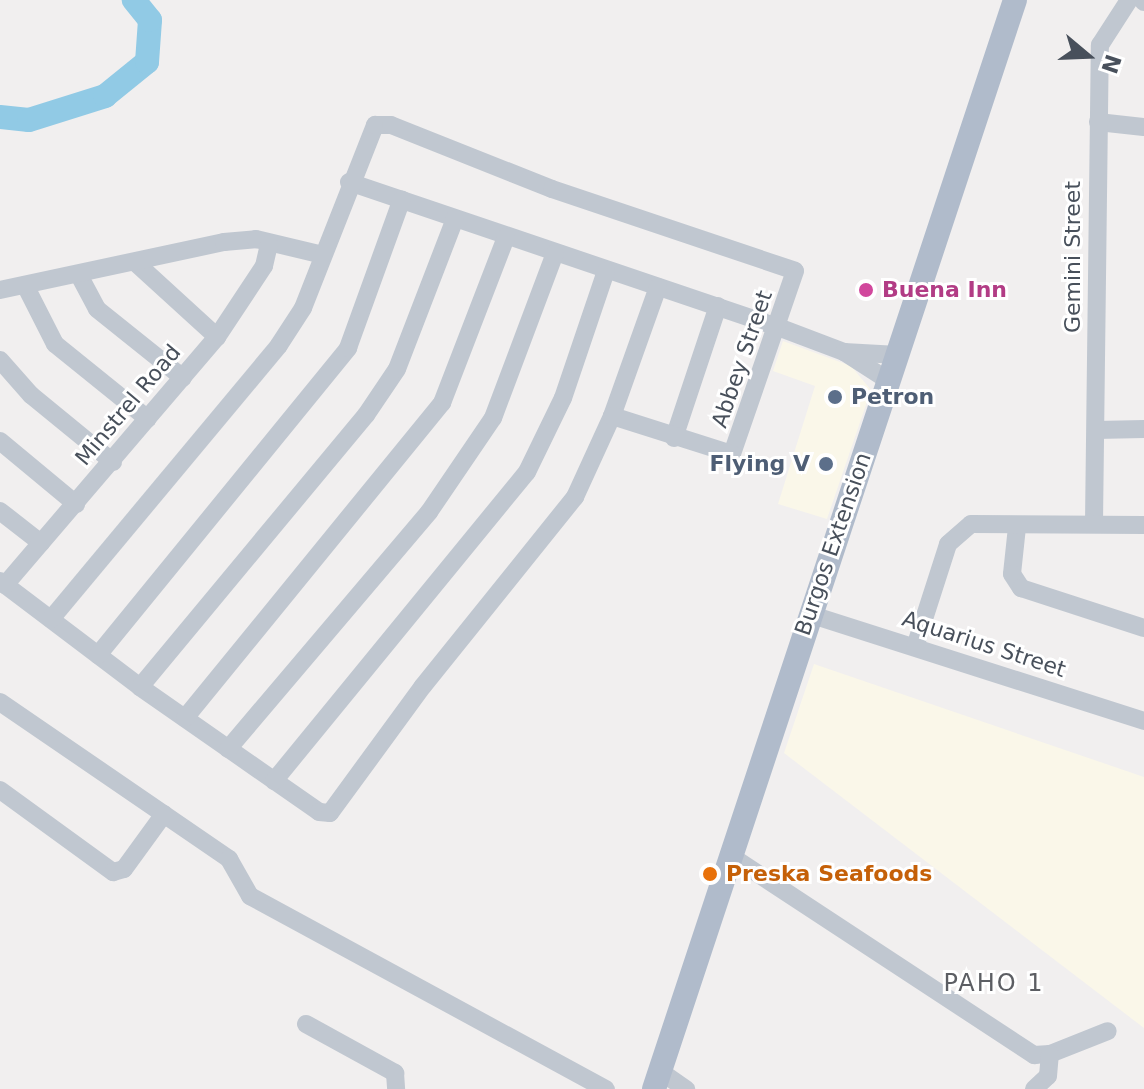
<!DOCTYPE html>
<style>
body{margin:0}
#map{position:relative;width:1144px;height:1089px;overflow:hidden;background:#f1efef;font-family:"DejaVu Sans",sans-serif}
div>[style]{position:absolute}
.commercial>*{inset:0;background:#faf7e9}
.river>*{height:24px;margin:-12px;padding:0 12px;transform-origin:12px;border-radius:12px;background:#91cae5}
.minor>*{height:18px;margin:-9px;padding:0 9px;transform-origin:9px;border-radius:9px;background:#c0c7d0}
.major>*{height:24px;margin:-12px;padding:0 12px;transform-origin:12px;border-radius:12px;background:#b0bbcb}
.dots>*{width:22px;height:22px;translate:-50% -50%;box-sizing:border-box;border:4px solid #fff;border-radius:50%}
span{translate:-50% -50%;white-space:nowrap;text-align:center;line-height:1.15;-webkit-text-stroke:6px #fff;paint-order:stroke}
.street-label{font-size:22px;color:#48505b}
.hotel-label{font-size:22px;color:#b23c85;font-weight:700}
.left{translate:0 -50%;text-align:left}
.service-label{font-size:22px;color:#4e5e75;font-weight:700}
.right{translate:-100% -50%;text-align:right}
.food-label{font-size:22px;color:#c56008;font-weight:700}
.neighbourhood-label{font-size:24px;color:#5c5e63;letter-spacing:2px}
.north{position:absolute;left:1048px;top:16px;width:80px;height:80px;-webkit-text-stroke:6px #fff;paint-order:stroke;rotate:109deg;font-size:22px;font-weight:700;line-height:32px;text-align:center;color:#48505b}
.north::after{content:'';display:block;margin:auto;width:28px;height:36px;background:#48505b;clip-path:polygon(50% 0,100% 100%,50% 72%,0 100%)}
</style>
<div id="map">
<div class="commercial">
<i style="clip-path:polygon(783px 341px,851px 366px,871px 390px,827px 519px,778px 504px,815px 386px,773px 371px)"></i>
<i style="clip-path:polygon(814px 664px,1144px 777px,1144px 1028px,784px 753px)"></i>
</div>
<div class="river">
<i style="left:0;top:117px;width:29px;rotate:6deg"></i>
<i style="left:29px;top:120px;width:80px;rotate:-17.5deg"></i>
<i style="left:105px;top:96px;width:54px;rotate:-39deg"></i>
<i style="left:147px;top:62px;width:42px;rotate:-85.9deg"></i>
<i style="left:150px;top:20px;width:26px;rotate:-129deg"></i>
</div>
<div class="minor">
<i style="left:1142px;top:0;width:3px;rotate:45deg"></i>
<i style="left:1098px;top:122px;width:46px;rotate:6.2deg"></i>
<i style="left:349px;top:182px;width:453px;rotate:18.7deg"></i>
<i style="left:778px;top:327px;width:71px;rotate:20.7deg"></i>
<i style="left:844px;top:352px;width:54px;rotate:32.8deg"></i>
<i style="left:136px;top:263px;width:110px;rotate:42.4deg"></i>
<i style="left:79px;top:275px;width:38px;rotate:62deg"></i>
<i style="left:97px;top:309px;width:110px;rotate:38.7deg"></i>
<i style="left:25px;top:285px;width:66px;rotate:63deg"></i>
<i style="left:55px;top:344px;width:119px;rotate:38.9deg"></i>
<i style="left:0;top:290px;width:229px;rotate:-12.1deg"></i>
<i style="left:224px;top:242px;width:32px;rotate:-5deg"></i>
<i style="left:256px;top:239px;width:69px;rotate:13.4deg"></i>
<i style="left:844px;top:352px;width:54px;rotate:3.2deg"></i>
<i style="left:0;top:360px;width:47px;rotate:48.5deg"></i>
<i style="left:31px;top:395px;width:106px;rotate:39.3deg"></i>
<i style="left:1096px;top:430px;width:48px;rotate:-1.2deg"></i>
<i style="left:674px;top:438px;width:139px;rotate:-71.6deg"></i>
<i style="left:0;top:441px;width:99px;rotate:39.7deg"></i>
<i style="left:0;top:511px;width:52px;rotate:38deg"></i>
<i style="left:1094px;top:523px;width:478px;rotate:-89.3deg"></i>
<i style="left:1100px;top:45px;width:54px;rotate:-57.2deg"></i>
<i style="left:1017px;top:527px;width:47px;rotate:96.1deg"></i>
<i style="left:1012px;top:574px;width:17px;rotate:57deg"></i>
<i style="left:1021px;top:588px;width:129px;rotate:18deg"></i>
<i style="left:0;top:581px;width:176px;rotate:37.1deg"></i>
<i style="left:140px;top:687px;width:218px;rotate:34.9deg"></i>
<i style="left:319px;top:812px;width:11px;rotate:5deg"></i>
<i style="left:330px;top:813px;width:157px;rotate:-53.8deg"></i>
<i style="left:423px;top:686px;width:243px;rotate:-51.2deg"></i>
<i style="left:575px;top:497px;width:89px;rotate:-65.4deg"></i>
<i style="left:612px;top:416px;width:137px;rotate:-70.4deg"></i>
<i style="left:5px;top:585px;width:326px;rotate:-49.5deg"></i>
<i style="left:217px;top:337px;width:85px;rotate:-56.5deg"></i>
<i style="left:264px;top:266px;width:22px;rotate:-77deg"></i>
<i style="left:809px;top:614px;width:352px;rotate:17.7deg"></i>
<i style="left:51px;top:619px;width:356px;rotate:-50.2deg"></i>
<i style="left:279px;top:345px;width:44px;rotate:-57deg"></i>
<i style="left:303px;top:308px;width:197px;rotate:-68.5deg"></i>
<i style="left:375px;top:125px;width:16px"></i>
<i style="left:391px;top:125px;width:173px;rotate:21.7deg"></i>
<i style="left:552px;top:189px;width:256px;rotate:18.6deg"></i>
<i style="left:795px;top:271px;width:194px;rotate:109deg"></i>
<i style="left:732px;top:454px;width:126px;rotate:-162.4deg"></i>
<i style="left:915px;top:647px;width:108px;rotate:-72.2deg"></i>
<i style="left:948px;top:544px;width:30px;rotate:-41deg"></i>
<i style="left:971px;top:524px;width:173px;rotate:0.3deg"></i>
<i style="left:98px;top:655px;width:396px;rotate:-50.8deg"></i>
<i style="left:348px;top:348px;width:158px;rotate:-70.1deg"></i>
<i style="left:140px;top:687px;width:354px;rotate:-50.3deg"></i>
<i style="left:366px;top:415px;width:55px;rotate:-56deg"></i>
<i style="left:397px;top:369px;width:161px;rotate:-68.9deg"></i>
<i style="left:0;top:702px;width:278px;rotate:34.4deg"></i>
<i style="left:229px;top:859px;width:43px;rotate:60.4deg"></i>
<i style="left:250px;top:896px;width:405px;rotate:28.5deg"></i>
<i style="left:185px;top:718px;width:407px;rotate:-50.8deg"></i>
<i style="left:442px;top:403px;width:178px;rotate:-68.9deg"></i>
<i style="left:228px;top:749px;width:311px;rotate:-49.7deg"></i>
<i style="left:429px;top:512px;width:114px;rotate:-55.8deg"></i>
<i style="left:493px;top:418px;width:176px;rotate:-69.4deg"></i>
<i style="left:274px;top:781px;width:399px;rotate:-50.7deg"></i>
<i style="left:527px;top:472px;width:82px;rotate:-64.1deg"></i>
<i style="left:563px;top:398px;width:134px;rotate:-71.3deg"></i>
<i style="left:0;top:790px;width:140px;rotate:36deg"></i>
<i style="left:113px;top:872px;width:11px;rotate:-15deg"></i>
<i style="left:124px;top:869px;width:68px;rotate:-54deg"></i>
<i style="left:731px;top:856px;width:363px;rotate:33.3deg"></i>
<i style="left:1034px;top:1055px;width:16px;rotate:-4deg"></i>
<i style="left:1050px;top:1054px;width:62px;rotate:-21.6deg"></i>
<i style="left:306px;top:1024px;width:102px;rotate:28.8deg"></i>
<i style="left:395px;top:1073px;width:16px;rotate:86deg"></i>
<i style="left:660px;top:1071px;width:32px;rotate:35deg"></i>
<i style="left:1034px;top:1089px;width:19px;rotate:-43deg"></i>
<i style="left:1048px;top:1076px;width:22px;rotate:-85deg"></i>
</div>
<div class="major">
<i style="left:654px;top:1089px;width:1147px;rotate:-71.66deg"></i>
</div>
<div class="dots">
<i style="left:866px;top:290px;background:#d1479c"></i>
<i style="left:835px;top:397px;background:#5c6f8a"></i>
<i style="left:826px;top:464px;background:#5c6f8a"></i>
<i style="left:710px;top:874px;background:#e8710a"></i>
</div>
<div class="street-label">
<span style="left:1073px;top:257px;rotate:-90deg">Gemini Street</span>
<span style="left:742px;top:359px;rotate:-71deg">Abbey Street</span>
<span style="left:128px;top:405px;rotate:-50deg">Minstrel Road</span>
<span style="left:833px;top:544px;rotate:-71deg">Burgos Extension</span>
<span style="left:984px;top:644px;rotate:18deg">Aquarius Street</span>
</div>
<div class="hotel-label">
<span class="left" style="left:882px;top:290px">Buena Inn</span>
</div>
<div class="service-label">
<span class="left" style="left:851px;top:397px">Petron</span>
<span class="right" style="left:810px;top:464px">Flying V</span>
</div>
<div class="food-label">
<span class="left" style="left:726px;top:874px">Preska Seafoods</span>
</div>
<div class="neighbourhood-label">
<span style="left:994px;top:984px">PAHO 1</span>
</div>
<div class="north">N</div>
</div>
